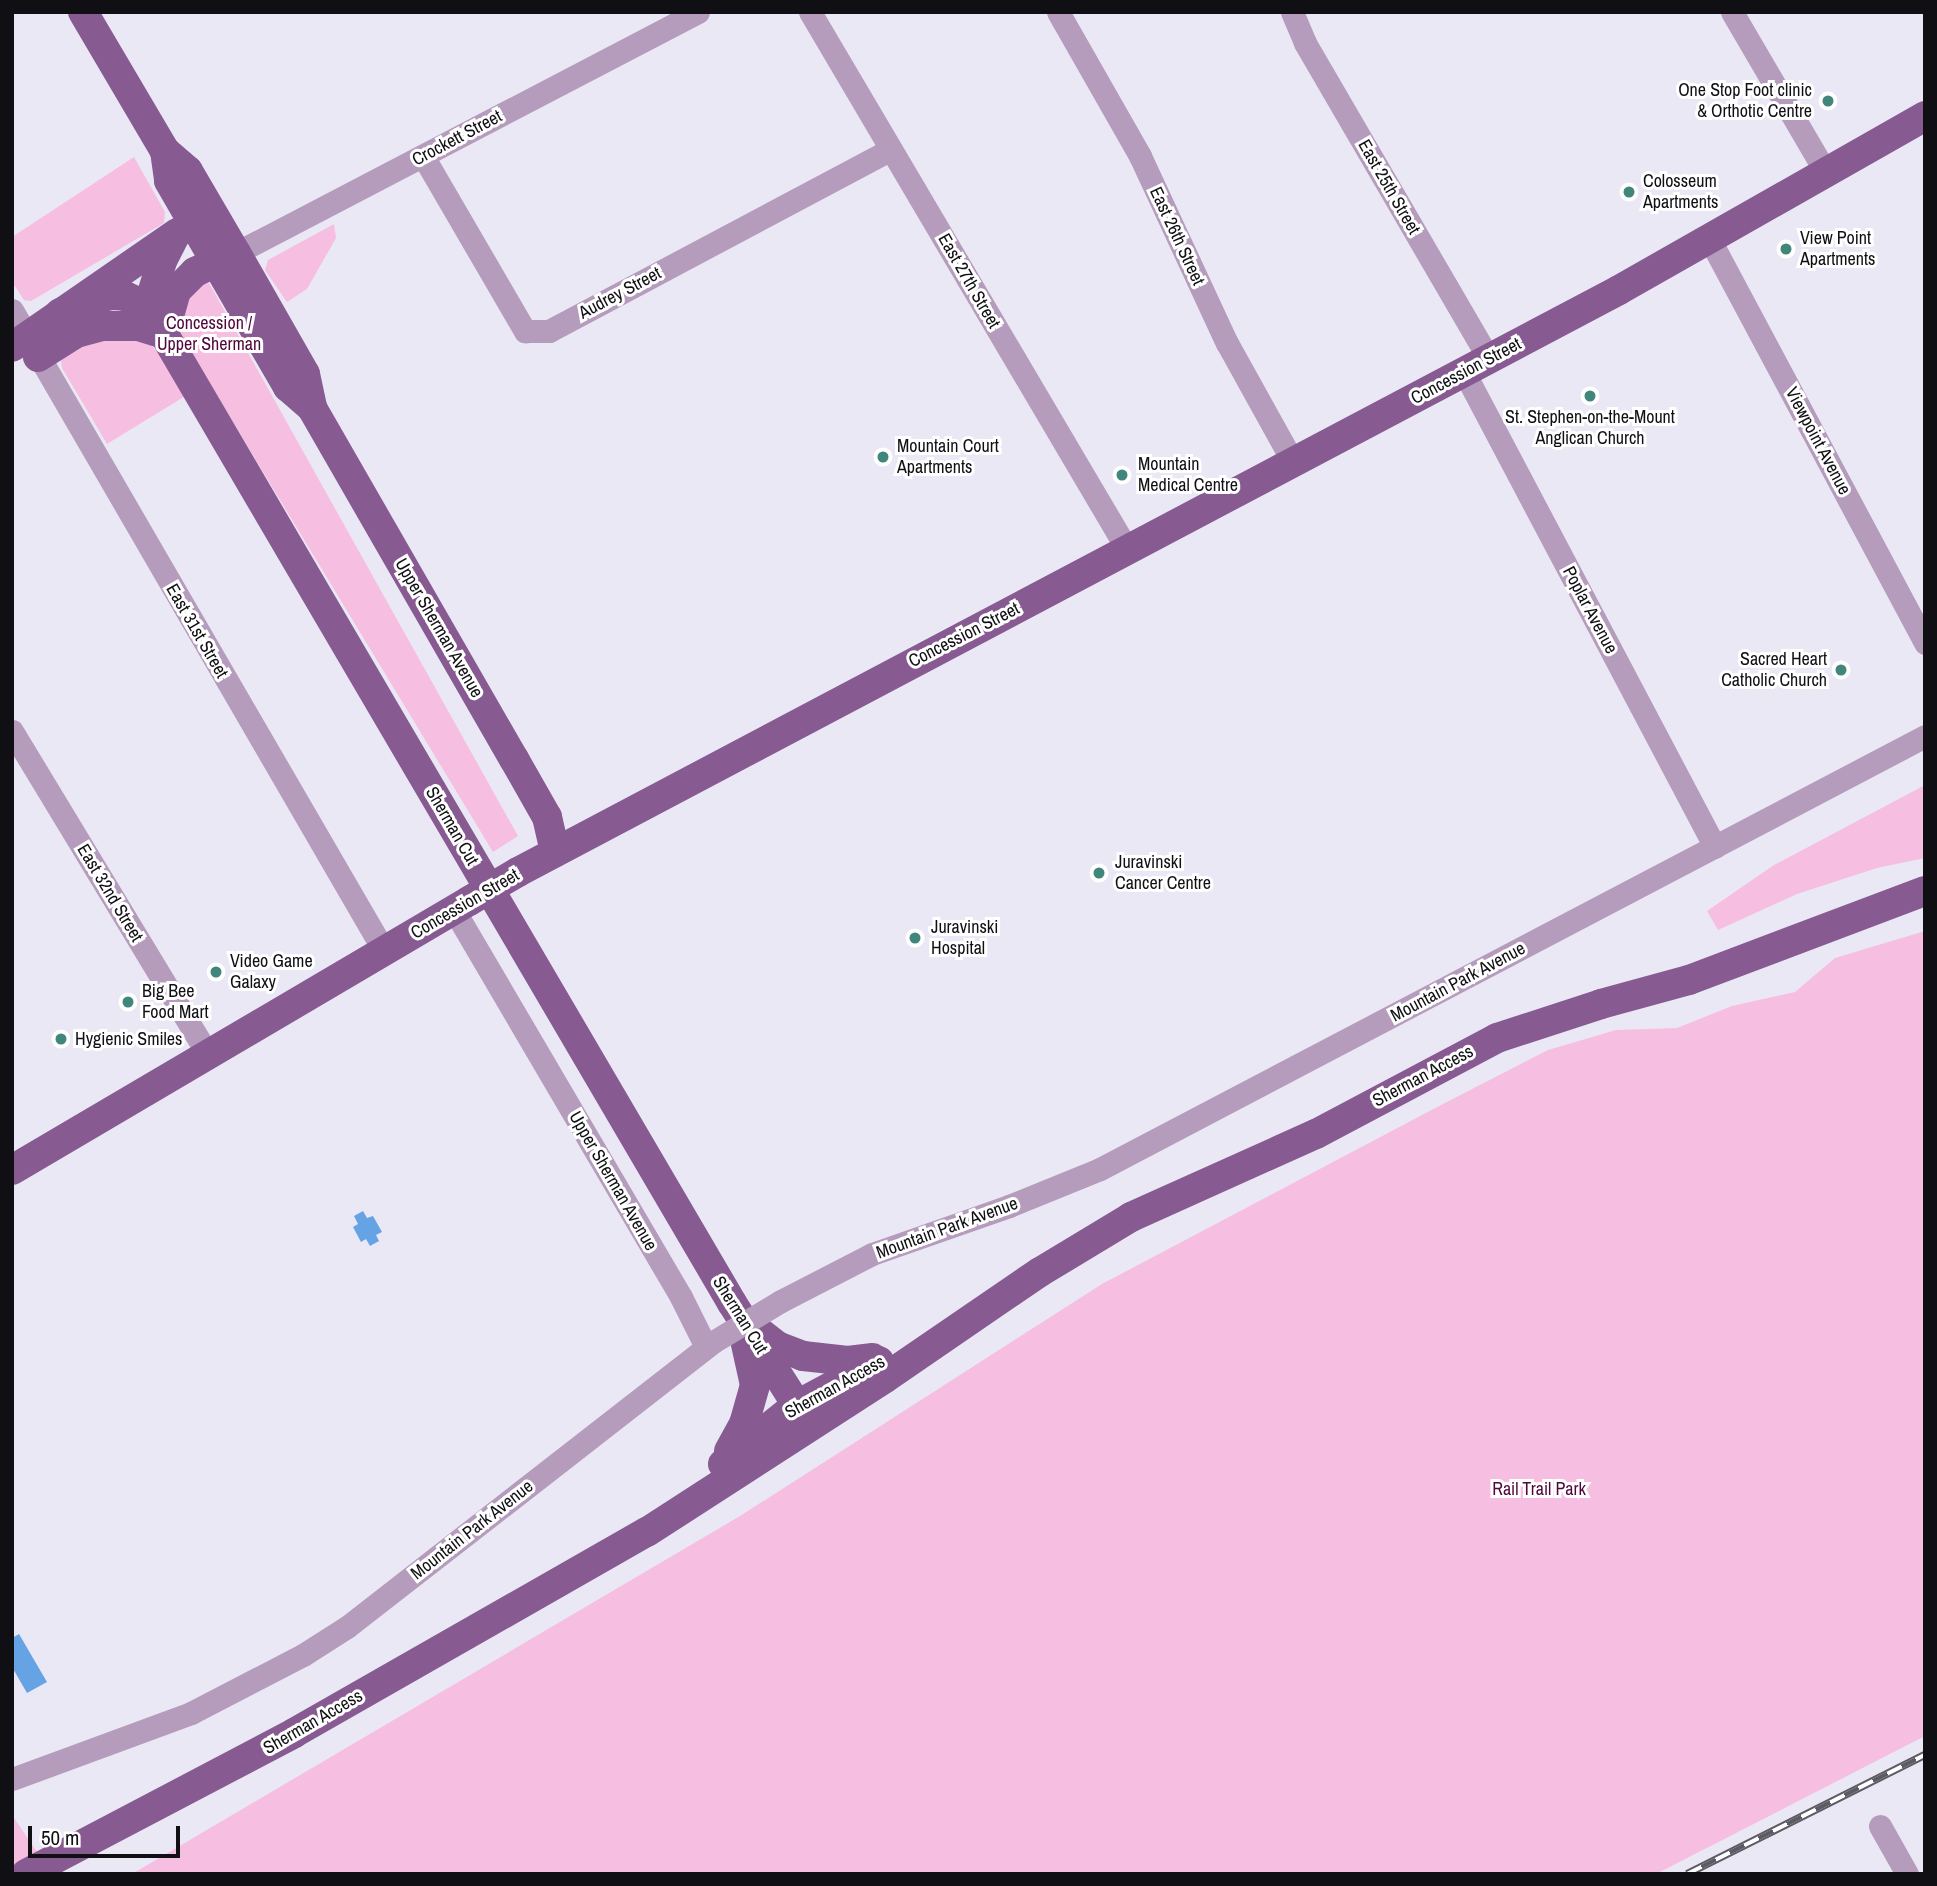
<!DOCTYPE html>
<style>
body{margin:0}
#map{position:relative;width:1937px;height:1886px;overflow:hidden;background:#ebe8f6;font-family:"Archivo Narrow",sans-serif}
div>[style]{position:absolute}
.green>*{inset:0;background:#f6bee0}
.water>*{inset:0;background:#65a3e4}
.minor>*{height:23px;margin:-11.5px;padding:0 11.5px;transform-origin:11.5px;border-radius:11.5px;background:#b59cbc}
.major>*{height:30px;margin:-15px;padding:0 15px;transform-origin:15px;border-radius:15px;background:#875b92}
.rail>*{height:8px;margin-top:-4px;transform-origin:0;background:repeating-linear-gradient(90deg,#fff 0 16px,#5c5b63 0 32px);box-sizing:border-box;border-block:2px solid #5c5b63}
.minor-bridge>*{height:23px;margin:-11.5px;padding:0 11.5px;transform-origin:11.5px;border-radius:11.5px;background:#b59cbc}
.major-bridge>*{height:30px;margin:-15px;padding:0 15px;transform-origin:15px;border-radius:15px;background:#875b92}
.dots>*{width:19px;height:19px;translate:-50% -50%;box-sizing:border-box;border:4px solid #fff;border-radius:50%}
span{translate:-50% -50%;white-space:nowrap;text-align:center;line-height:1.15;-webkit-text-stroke:6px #fff;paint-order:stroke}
.poi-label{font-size:18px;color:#100f14}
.right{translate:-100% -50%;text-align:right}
.left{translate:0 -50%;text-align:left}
.street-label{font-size:18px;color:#100f14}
.park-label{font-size:18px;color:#4f063c}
.frame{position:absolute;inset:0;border:14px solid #100f14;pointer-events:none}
.scale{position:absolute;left:28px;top:1826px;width:152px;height:32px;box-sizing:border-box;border:4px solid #100f14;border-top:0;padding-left:9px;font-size:21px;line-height:24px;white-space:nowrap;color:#100f14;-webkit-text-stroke:5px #fff;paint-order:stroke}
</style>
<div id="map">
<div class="green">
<i style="clip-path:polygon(134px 157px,165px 212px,164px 223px,31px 301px,24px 300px,12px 282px,12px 237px)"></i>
<i style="clip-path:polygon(334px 224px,336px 238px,307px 289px,287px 302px,265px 270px,268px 260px)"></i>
<i style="clip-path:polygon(209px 283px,518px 836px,493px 852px,188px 348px,181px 332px,183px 305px,203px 284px)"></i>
<i style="clip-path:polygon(97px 335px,138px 338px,152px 346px,167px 361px,187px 395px,107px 444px,62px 368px,61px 361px,64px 354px)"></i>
<i style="clip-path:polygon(1925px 785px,1925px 858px,1877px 868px,1797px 894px,1718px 930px,1707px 911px,1774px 865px)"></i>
<i style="clip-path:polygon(1925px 931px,1925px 1736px,1656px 1874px,132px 1874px,740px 1516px,1102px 1284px,1441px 1105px,1548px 1050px,1616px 1030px,1677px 1028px,1732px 1006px,1795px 992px,1835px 958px)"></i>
<i style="clip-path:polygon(12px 1815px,52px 1874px,12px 1874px)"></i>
</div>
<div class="water">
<i style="clip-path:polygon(363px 1211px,367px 1218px,373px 1216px,382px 1232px,376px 1235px,379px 1241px,370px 1246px,366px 1239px,361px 1242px,353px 1227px,358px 1224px,354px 1216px)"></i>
<i style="clip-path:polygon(19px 1634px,47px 1682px,27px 1693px,12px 1667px,12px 1638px)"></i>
</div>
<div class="minor">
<i style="left:810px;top:12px;width:624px;rotate:59.45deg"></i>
<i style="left:1058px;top:12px;width:166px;rotate:60.3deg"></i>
<i style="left:1140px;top:156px;width:206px;rotate:65.1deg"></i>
<i style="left:1227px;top:343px;width:136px;rotate:61deg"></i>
<i style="left:1292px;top:12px;width:34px;rotate:67deg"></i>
<i style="left:1305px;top:43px;width:366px;rotate:59.8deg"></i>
<i style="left:1732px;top:12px;width:186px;rotate:59.7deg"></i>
<i style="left:423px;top:156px;width:203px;rotate:59.8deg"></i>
<i style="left:525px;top:331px;width:24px"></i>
<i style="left:549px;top:331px;width:387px;rotate:-28deg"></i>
<i style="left:1710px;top:240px;width:457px;rotate:61.9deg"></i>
<i style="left:236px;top:253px;width:521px;rotate:-27.55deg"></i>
<i style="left:12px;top:310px;width:741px;rotate:59.87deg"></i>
<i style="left:1464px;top:372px;width:537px;rotate:62.15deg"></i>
<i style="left:12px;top:731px;width:379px;rotate:58.8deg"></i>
<i style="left:454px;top:910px;width:449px;rotate:59.6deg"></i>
<i style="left:681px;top:1297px;width:56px;rotate:63.4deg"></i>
<i style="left:781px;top:1301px;width:102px;rotate:-27.3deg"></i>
<i style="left:872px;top:1254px;width:145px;rotate:-19.3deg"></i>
<i style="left:1009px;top:1206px;width:98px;rotate:-22.1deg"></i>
<i style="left:1100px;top:1169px;width:932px;rotate:-27.69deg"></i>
<i style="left:12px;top:1779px;width:191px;rotate:-20.2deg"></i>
<i style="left:191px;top:1713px;width:126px;rotate:-27.4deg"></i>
<i style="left:303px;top:1655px;width:52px;rotate:-32.5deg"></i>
<i style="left:347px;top:1627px;width:464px;rotate:-37.9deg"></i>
<i style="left:1880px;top:1826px;width:55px;rotate:60.6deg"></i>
</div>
<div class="major">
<i style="left:83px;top:12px;width:161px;rotate:59.5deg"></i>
<i style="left:165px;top:151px;width:30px;rotate:41deg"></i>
<i style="left:188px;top:171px;width:95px;rotate:59.7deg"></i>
<i style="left:236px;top:253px;width:139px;rotate:60.3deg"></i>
<i style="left:305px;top:374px;width:35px;rotate:78deg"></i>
<i style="left:165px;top:151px;width:30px;rotate:82deg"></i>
<i style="left:169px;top:181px;width:238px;rotate:60deg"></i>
<i style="left:288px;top:387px;width:32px;rotate:41deg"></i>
<i style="left:312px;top:408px;width:405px;rotate:60.1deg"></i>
<i style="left:514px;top:759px;width:67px;rotate:60.4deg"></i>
<i style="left:547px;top:817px;width:36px;rotate:77deg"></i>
<i style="left:60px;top:313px;width:36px;rotate:-23deg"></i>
<i style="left:93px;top:299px;width:19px;rotate:-12deg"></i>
<i style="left:112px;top:295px;width:13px;rotate:4deg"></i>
<i style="left:125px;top:296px;width:14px;rotate:25deg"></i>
<i style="left:138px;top:302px;width:41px;rotate:50.9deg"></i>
<i style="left:164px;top:334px;width:1123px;rotate:59.62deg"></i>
<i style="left:732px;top:1303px;width:143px;rotate:57.5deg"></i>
<i style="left:162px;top:327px;width:34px;rotate:-107deg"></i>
<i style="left:152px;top:294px;width:34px;rotate:-73deg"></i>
<i style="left:162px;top:261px;width:28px;rotate:-63deg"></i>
<i style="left:164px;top:334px;width:45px;rotate:-74.4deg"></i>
<i style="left:176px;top:291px;width:27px;rotate:-45deg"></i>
<i style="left:195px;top:272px;width:41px;rotate:-24.7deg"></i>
<i style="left:12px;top:347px;width:201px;rotate:-34.6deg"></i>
<i style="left:38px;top:357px;width:45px;rotate:-32.3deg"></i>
<i style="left:76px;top:333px;width:28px;rotate:-15deg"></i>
<i style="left:103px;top:326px;width:35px"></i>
<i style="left:138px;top:326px;width:27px;rotate:17deg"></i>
<i style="left:518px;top:872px;width:1245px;rotate:-27.86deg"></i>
<i style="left:1619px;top:290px;width:352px;rotate:-29.6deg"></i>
<i style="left:12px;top:1170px;width:530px;rotate:-30.48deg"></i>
<i style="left:753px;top:1327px;width:31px;rotate:38deg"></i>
<i style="left:777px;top:1346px;width:28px;rotate:21deg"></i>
<i style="left:803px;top:1356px;width:45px;rotate:6.3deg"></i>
<i style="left:848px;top:1361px;width:25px;rotate:-7deg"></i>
<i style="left:729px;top:1451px;width:31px;rotate:-61deg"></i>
<i style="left:744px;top:1424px;width:41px;rotate:-74.2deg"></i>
<i style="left:755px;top:1385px;width:46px;rotate:-102.5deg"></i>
<i style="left:723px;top:1464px;width:95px;rotate:-38.6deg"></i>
<i style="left:797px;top:1405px;width:93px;rotate:-28.2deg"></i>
<i style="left:26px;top:1874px;width:303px;rotate:-27.7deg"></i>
<i style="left:294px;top:1733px;width:406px;rotate:-29.7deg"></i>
<i style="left:647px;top:1532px;width:283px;rotate:-32.9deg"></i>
<i style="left:885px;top:1378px;width:188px;rotate:-34.4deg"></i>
<i style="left:1040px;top:1272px;width:106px;rotate:-31.1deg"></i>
<i style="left:1131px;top:1217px;width:203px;rotate:-24.2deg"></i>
<i style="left:1316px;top:1134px;width:205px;rotate:-27.9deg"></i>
<i style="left:1497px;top:1038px;width:109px;rotate:-18.1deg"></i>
<i style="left:1601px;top:1004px;width:91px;rotate:-15.3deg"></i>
<i style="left:1689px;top:980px;width:252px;rotate:-20.7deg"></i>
</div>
<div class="rail">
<i style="left:1687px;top:1874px;width:266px;rotate:-26.6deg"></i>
</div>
<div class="minor-bridge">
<i style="left:713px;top:1342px;width:79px;rotate:-31.1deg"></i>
</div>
<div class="major-bridge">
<i style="left:469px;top:901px;width:57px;rotate:-30.6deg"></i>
</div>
<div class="dots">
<i style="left:1828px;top:101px;background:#41867b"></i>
<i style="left:1629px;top:192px;background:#41867b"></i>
<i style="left:1786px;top:249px;background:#41867b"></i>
<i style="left:1590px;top:396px;background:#41867b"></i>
<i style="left:883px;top:457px;background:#41867b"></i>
<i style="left:1122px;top:475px;background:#41867b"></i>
<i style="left:1841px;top:670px;background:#41867b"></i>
<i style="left:1099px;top:873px;background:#41867b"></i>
<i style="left:915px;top:938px;background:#41867b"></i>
<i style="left:216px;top:972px;background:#41867b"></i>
<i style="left:128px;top:1002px;background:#41867b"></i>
<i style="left:61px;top:1039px;background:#41867b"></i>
</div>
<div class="poi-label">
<span class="right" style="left:1812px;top:101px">One Stop Foot clinic<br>&amp; Orthotic Centre</span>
<span class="left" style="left:1643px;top:192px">Colosseum<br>Apartments</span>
<span class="left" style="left:1800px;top:249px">View Point<br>Apartments</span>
<span style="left:1590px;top:428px">St. Stephen-on-the-Mount<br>Anglican Church</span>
<span class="left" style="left:897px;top:457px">Mountain Court<br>Apartments</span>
<span class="left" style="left:1138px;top:475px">Mountain<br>Medical Centre</span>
<span class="right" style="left:1827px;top:670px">Sacred Heart<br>Catholic Church</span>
<span class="left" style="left:1115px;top:873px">Juravinski<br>Cancer Centre</span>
<span class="left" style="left:931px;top:938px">Juravinski<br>Hospital</span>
<span class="left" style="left:230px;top:972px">Video Game<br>Galaxy</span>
<span class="left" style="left:142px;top:1002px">Big Bee<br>Food Mart</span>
<span class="left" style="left:75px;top:1039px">Hygienic Smiles</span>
</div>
<div class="street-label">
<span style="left:457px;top:138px;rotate:-28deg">Crockett Street</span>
<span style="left:1389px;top:187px;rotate:60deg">East 25th Street</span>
<span style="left:1177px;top:236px;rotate:65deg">East 26th Street</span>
<span style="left:969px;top:281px;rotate:60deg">East 27th Street</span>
<span style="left:620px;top:293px;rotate:-28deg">Audrey Street</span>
<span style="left:1466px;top:371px;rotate:-28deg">Concession Street</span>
<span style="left:1818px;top:441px;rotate:62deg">Viewpoint Avenue</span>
<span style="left:1590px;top:610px;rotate:62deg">Poplar Avenue</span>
<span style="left:439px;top:628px;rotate:60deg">Upper Sherman Avenue</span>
<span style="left:197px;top:631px;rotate:60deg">East 31st Street</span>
<span style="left:964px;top:635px;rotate:-27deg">Concession Street</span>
<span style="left:452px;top:826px;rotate:60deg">Sherman Cut</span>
<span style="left:110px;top:893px;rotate:59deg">East 32nd Street</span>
<span style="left:465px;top:904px;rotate:-30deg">Concession Street</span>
<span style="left:1458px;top:982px;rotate:-28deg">Mountain Park Avenue</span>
<span style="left:1423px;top:1076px;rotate:-28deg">Sherman Access</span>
<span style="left:613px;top:1181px;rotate:60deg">Upper Sherman Avenue</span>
<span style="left:947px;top:1228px;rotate:-20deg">Mountain Park Avenue</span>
<span style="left:740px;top:1315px;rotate:58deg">Sherman Cut</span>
<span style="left:835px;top:1387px;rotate:-29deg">Sherman Access</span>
<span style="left:472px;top:1530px;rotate:-38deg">Mountain Park Avenue</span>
<span style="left:313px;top:1722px;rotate:-30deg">Sherman Access</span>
</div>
<div class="park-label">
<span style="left:209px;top:334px">Concession /<br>Upper Sherman</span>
<span style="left:1539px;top:1489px">Rail Trail Park</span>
</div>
<div class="frame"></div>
<div class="scale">50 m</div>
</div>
